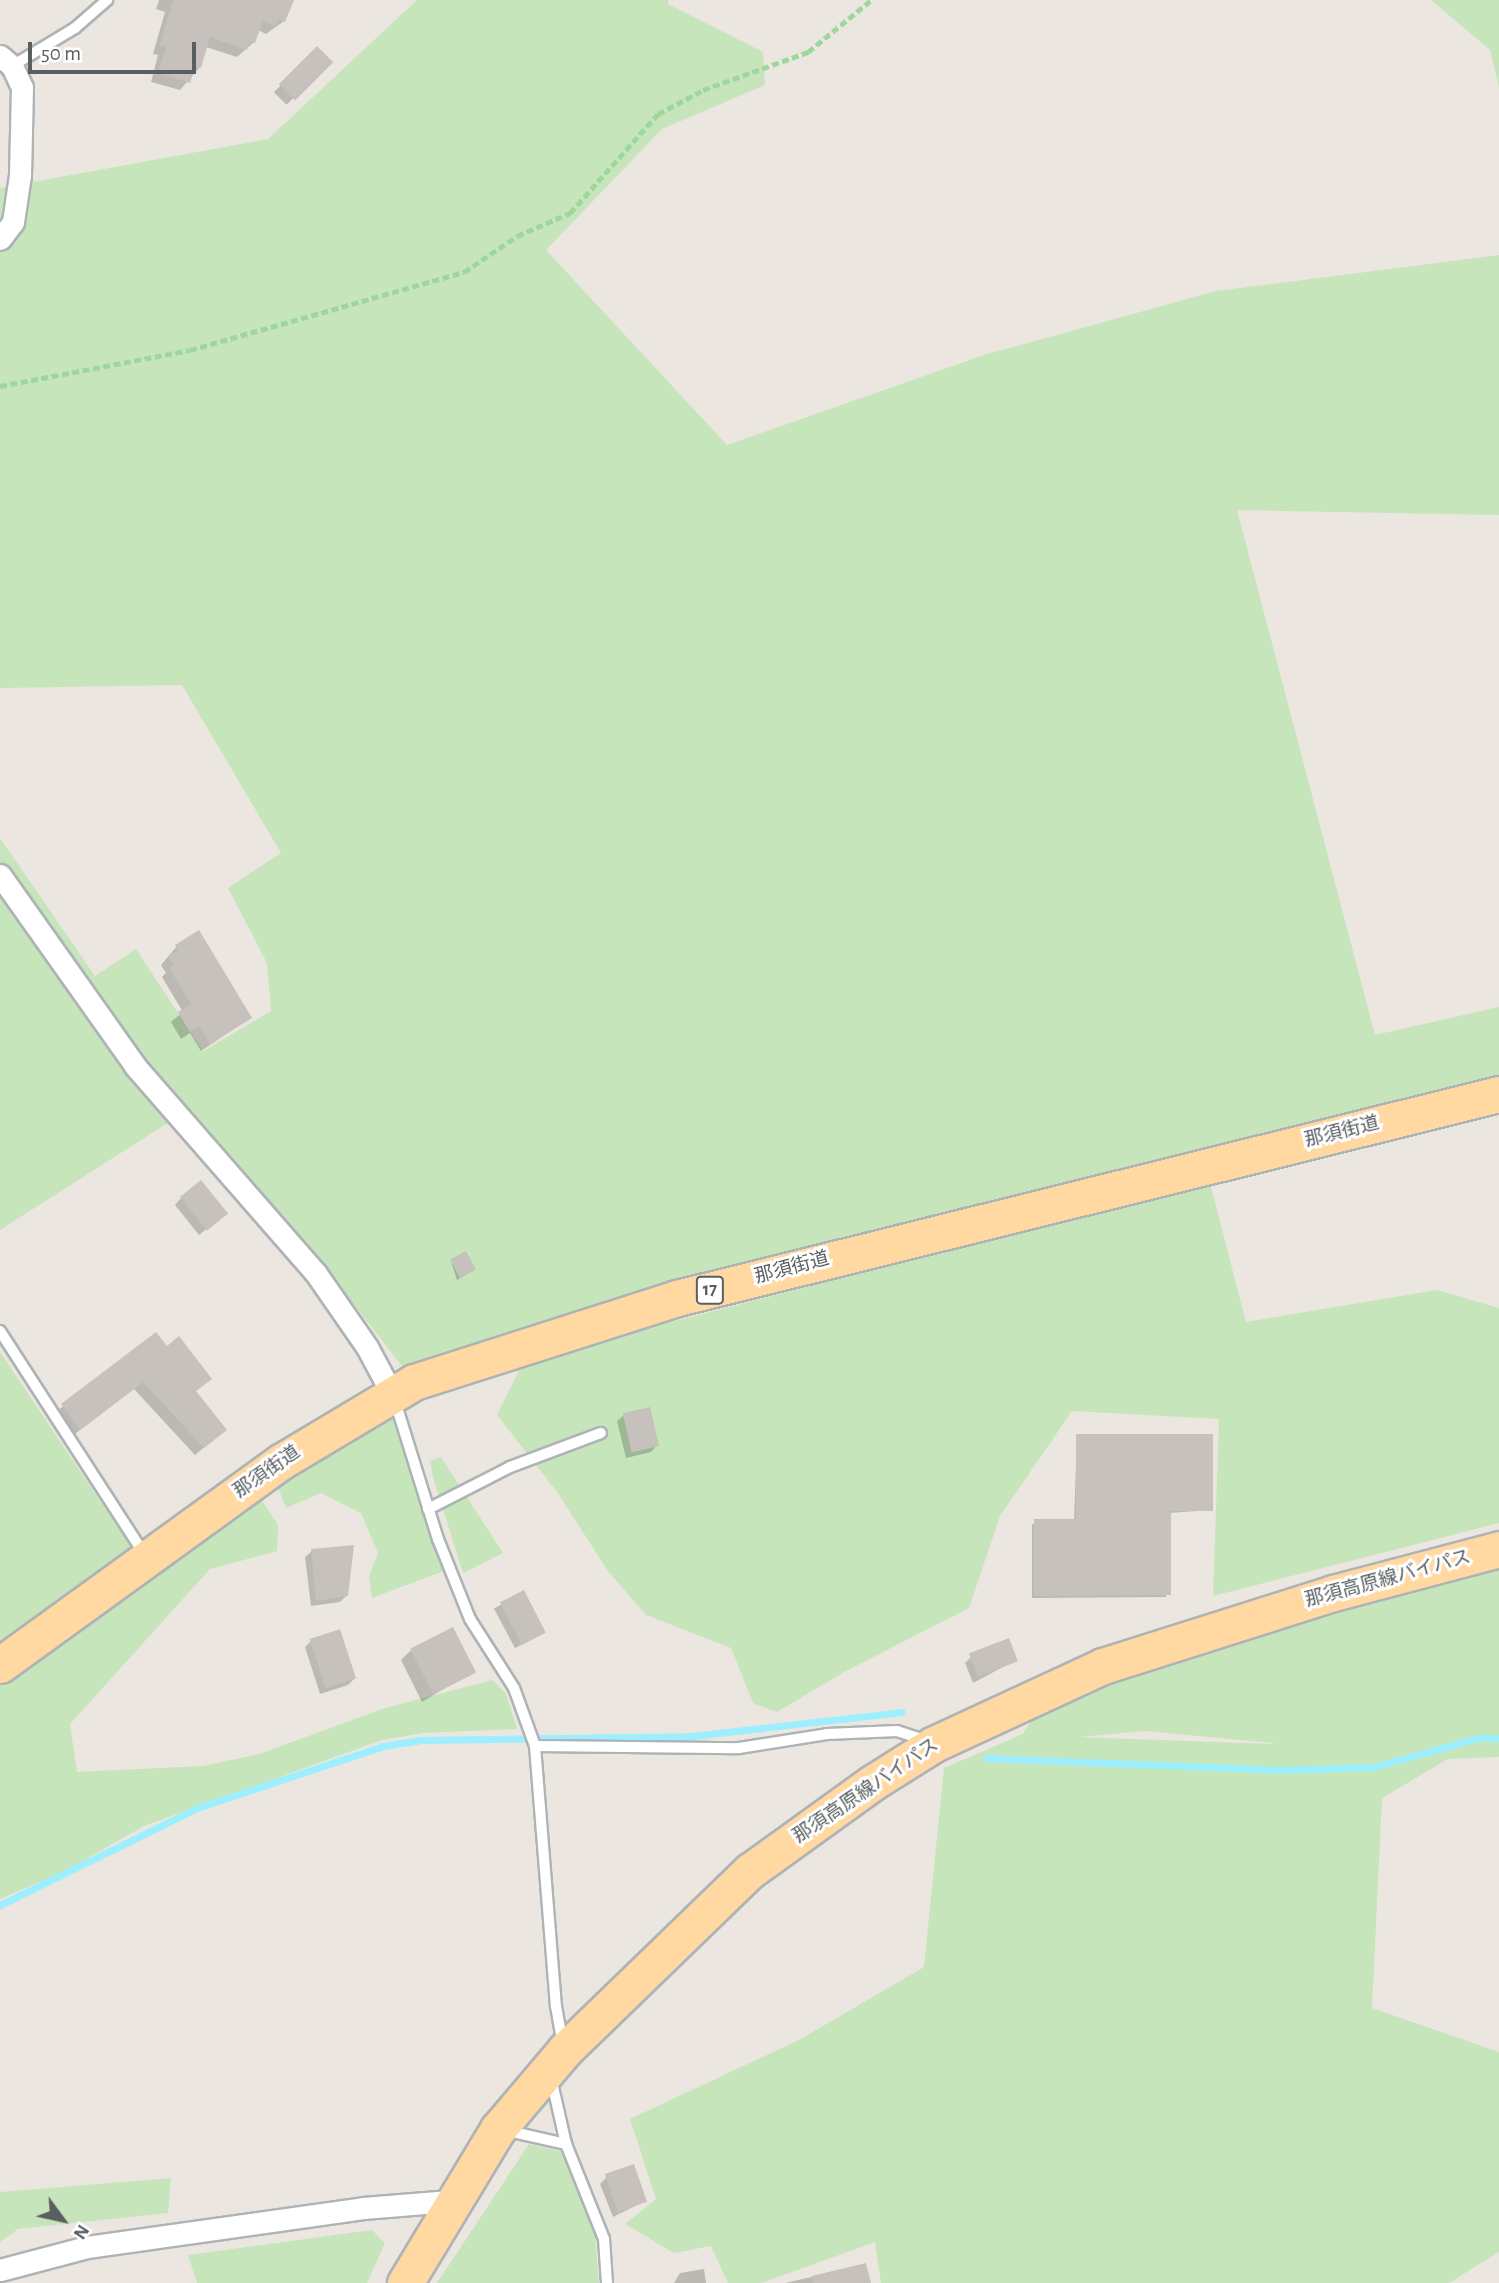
<!DOCTYPE html>
<meta charset="utf-8">
<style>
body{margin:0}
#map{position:relative;width:1499px;height:2283px;overflow:hidden;background:#ece6e0;font-family:"Alegreya Sans","Noto Sans JP",sans-serif}
div>[style]{position:absolute}
.green>*{inset:0;background:#c6e5bb}
.shadow>*{inset:0;background:#0003;transform-origin:0 0}
.stream>*{height:7px;margin:-3.5px;padding:0 3.5px;transform-origin:3.5px;border-radius:3.5px;background:#9deeff}
.building>*{inset:0;background:#c7c1bd;transform-origin:0 0}
.path>*{height:4.5px;margin-top:-2.25px;transform-origin:0;background:repeating-linear-gradient(90deg,#9ed79e 0 7px,transparent 0 10.5px)}
.roads{filter:drop-shadow(2px 0 #aeb3b6) drop-shadow(-2px 0 #aeb3b6) drop-shadow(0 2px #aeb3b6) drop-shadow(0 -2px #aeb3b6)}
.service>*{height:10px;margin:-5px;padding:0 5px;transform-origin:5px;border-radius:5px;background:#fff}
.minor>*{height:21px;margin:-10.5px;padding:0 10.5px;transform-origin:10.5px;border-radius:10.5px;background:#fff}
.primary>*{height:35px;margin:-17.5px;padding:0 17.5px;transform-origin:17.5px;border-radius:17.5px;background:#ffd8a2}
span{translate:-50% -50%;white-space:nowrap;text-align:center;line-height:1.15;-webkit-text-stroke:6px #fff;paint-order:stroke}
.shield-label span{padding:2px 5px;background:#fff;border:2px solid;border-radius:5px;-webkit-text-stroke-width:0}
.shield-label{font-size:18px;color:#595f61;font-weight:700}
.street-label{font-size:19px;color:#595f61}
.north{position:absolute;left:28px;top:2185px;width:70px;height:70px;-webkit-text-stroke:5px #fff;paint-order:stroke;rotate:123deg;font-size:19px;font-weight:700;line-height:28px;text-align:center;color:#595f61}
.north::after{content:'';display:block;margin:auto;width:24px;height:32px;background:#595f61;clip-path:polygon(50% 0,100% 100%,50% 72%,0 100%)}
.scale{position:absolute;left:28px;top:42px;width:168px;height:32px;box-sizing:border-box;border:4px solid #595f61;border-top:0;padding-left:9px;font-size:21px;line-height:24px;white-space:nowrap;color:#595f61;-webkit-text-stroke:5px #fff;paint-order:stroke}
</style>
<div id="map">
<div class="green">
<i style="clip-path:polygon(417px 0,668px 0,668px 4px,763px 52px,765px 85px,662px 129px,546px 250px,727px 445px,984px 355px,1216px 291px,1499px 255px,1499px 515px,1237px 510px,1375px 1035px,1499px 1007px,1499px 1078px,402px 1366px,334px 1279px,188px 1110px,0 1230px,0 838px,95px 976px,136px 949px,203px 1051px,271px 1011px,267px 963px,228px 888px,281px 853px,182px 685px,0 688px,0 188px,268px 139px)"></i>
<i style="clip-path:polygon(1431px 0,1499px 0,1499px 87px,1490px 50px)"></i>
<i style="clip-path:polygon(1210px 1183px,1246px 1322px,1437px 1290px,1499px 1308px,1499px 1523px,1213px 1596px,1219px 1419px,1072px 1411px,1000px 1516px,969px 1608px,844px 1672px,777px 1712px,753px 1703px,731px 1648px,646px 1615px,608px 1571px,557px 1492px,497px 1415px,524px 1360px)"></i>
<i style="clip-path:polygon(0 1352px,133px 1550px,0 1646px)"></i>
<i style="clip-path:polygon(393px 1419px,444px 1571px,372px 1598px,369px 1576px,378px 1553px,361px 1513px,321px 1493px,286px 1508px,277px 1485px,379px 1421px)"></i>
<i style="clip-path:polygon(441px 1457px,503px 1553px,463px 1573px,433px 1477px,430px 1461px)"></i>
<i style="clip-path:polygon(260px 1498px,278px 1525px,277px 1551px,210px 1569px,70px 1724px,77px 1772px,203px 1766px,259px 1754px,385px 1708px,493px 1680px,506px 1694px,517px 1729px,423px 1733px,382px 1740px,144px 1826px,65px 1871px,0 1899px,0 1675px)"></i>
<i style="clip-path:polygon(evenodd,1499px 1563px,1499px 1757px,1448px 1759px,1382px 1798px,1372px 2008px,1499px 2052px,1499px 2252px,1449px 2283px,881px 2283px,875px 2242px,761px 2283px,728px 2283px,711px 2246px,674px 2253px,625px 2224px,656px 2199px,630px 2119px,799px 2040px,924px 1967px,944px 1768px,1023px 1734px,1039px 1708px,1139px 1666px,1499px 1563px,1146px 1731px,1273px 1743px,1274px 1744px,1078px 1737px,1146px 1731px)"></i>
<i style="clip-path:polygon(529px 2144px,560px 2151px,594px 2221px,599px 2283px,437px 2283px)"></i>
<i style="clip-path:polygon(171px 2178px,168px 2213px,18px 2229px,0 2242px,0 2192px)"></i>
<i style="clip-path:polygon(372px 2230px,385px 2243px,367px 2283px,197px 2283px,188px 2255px)"></i>
</div>
<div class="shadow">
<i style="clip-path:polygon(159px 0,292px 0,284px 21px,266px 34px,258px 30px,254px 42px,237px 57px,206px 47px,200px 67px,180px 90px,151px 82px,158px 55px,153px 54px,165px 12px,156px 9px)"></i>
<i style="left:317px;top:49px;width:18px;height:61px;rotate:45deg"></i>
<i style="clip-path:polygon(177px 946px,250px 1018px,201px 1051px,190px 1033px,181px 1039px,171px 1022px,183px 1012px,162px 977px,166px 973px,161px 965px)"></i>
<i style="clip-path:polygon(181px 1198px,219px 1219px,199px 1235px,175px 1205px)"></i>
<i style="clip-path:polygon(451px 1261px,474px 1270px,457px 1280px)"></i>
<i style="clip-path:polygon(156px 1334px,167px 1348px,210px 1378px,195px 1392px,225px 1430px,195px 1455px,134px 1389px,71px 1437px,53px 1414px)"></i>
<i style="clip-path:polygon(624px 1415px,657px 1445px,651px 1452px,626px 1458px,617px 1421px)"></i>
<i style="clip-path:polygon(1077px 1436px,1211px 1510px,1169px 1513px,1166px 1597px,1032px 1598px,1032px 1524px,1074px 1521px)"></i>
<i style="clip-path:polygon(312px 1551px,346px 1596px,340px 1602px,311px 1606px,305px 1557px)"></i>
<i style="left:523px;top:1593px;width:45px;height:33px;rotate:62deg"></i>
<i style="clip-path:polygon(311px 1641px,354px 1679px,348px 1685px,320px 1694px,305px 1647px)"></i>
<i style="clip-path:polygon(411px 1650px,473px 1671px,422px 1702px,401px 1660px)"></i>
<i style="clip-path:polygon(971px 1657px,1016px 1660px,973px 1683px,965px 1663px)"></i>
<i style="clip-path:polygon(606px 2178px,645px 2201px,613px 2217px,600px 2184px)"></i>
<i style="clip-path:polygon(865px 2265px,868px 2283px,784px 2283px,785px 2283px)"></i>
<i style="clip-path:polygon(704px 2269px,706px 2283px,674px 2283px,680px 2273px)"></i>
</div>
<div class="stream">
<i style="left:986px;top:1758px;width:294px;rotate:2.3deg"></i>
<i style="left:1280px;top:1770px;width:94px;rotate:-1.8deg"></i>
<i style="left:1374px;top:1767px;width:108px;rotate:-15.6deg"></i>
<i style="left:1478px;top:1738px;width:21px"></i>
<i style="left:0;top:1905px;width:220px;rotate:-26.2deg"></i>
<i style="left:197px;top:1808px;width:196px;rotate:-18.4deg"></i>
<i style="left:383px;top:1746px;width:37px;rotate:-9deg"></i>
<i style="left:420px;top:1740px;width:272px;rotate:-0.8deg"></i>
<i style="left:692px;top:1736px;width:211px;rotate:-6.5deg"></i>
</div>
<div class="building">
<i style="clip-path:polygon(173px 0,294px 0,285px 22px,279px 19px,276px 26px,263px 21px,255px 43px,250px 42px,247px 50px,210px 37px,201px 68px,195px 66px,190px 83px,158px 73px,166px 47px,160px 45px)"></i>
<i style="left:317px;top:46px;width:23px;height:54px;rotate:45deg"></i>
<i style="clip-path:polygon(199px 930px,252px 1018px,210px 1044px,199px 1026px,190px 1032px,178px 1012px,191px 1004px,169px 968px,174px 965px,168px 956px,178px 950px,175px 945px)"></i>
<i style="left:201px;top:1180px;width:43px;height:27px;rotate:51deg"></i>
<i style="left:466px;top:1251px;width:21px;height:18px;rotate:62deg"></i>
<i style="clip-path:polygon(156px 1332px,167px 1346px,179px 1336px,212px 1379px,196px 1391px,227px 1430px,204px 1448px,143px 1382px,80px 1430px,61px 1404px)"></i>
<i style="left:650px;top:1407px;width:40px;height:28px;rotate:77deg"></i>
<i style="clip-path:polygon(1076px 1434px,1213px 1434px,1213px 1511px,1171px 1511px,1171px 1595px,1034px 1596px,1034px 1519px,1076px 1519px)"></i>
<i style="clip-path:polygon(354px 1545px,348px 1596px,316px 1601px,311px 1549px)"></i>
<i style="left:524px;top:1590px;width:48px;height:27px;rotate:63deg"></i>
<i style="left:453px;top:1627px;width:51px;height:48px;rotate:63deg"></i>
<i style="left:340px;top:1629px;width:52px;height:32px;rotate:72deg"></i>
<i style="left:1009px;top:1638px;width:25px;height:43px;rotate:69deg"></i>
<i style="left:634px;top:2164px;width:40px;height:31px;rotate:71deg"></i>
<i style="clip-path:polygon(866px 2263px,871px 2283px,813px 2283px,812px 2276px)"></i>
</div>
<div class="path">
<i style="left:0;top:386px;width:193px;rotate:-10.7deg"></i>
<i style="left:190px;top:350px;width:285px;rotate:-15.9deg"></i>
<i style="left:464px;top:272px;width:64px;rotate:-34.2deg"></i>
<i style="left:517px;top:236px;width:58px;rotate:-23.5deg"></i>
<i style="left:570px;top:213px;width:132px;rotate:-48.4deg"></i>
<i style="left:658px;top:114px;width:51px;rotate:-28.1deg"></i>
<i style="left:703px;top:90px;width:112px;rotate:-19.9deg"></i>
<i style="left:808px;top:52px;width:82px;rotate:-39.5deg"></i>
</div>
<div class="roads">
<div class="service">
<i style="left:12px;top:66px;width:74px;rotate:-31.1deg"></i>
<i style="left:75px;top:28px;width:43px;rotate:-41.2deg"></i>
<i style="left:0;top:1331px;width:267px;rotate:57.1deg"></i>
<i style="left:394px;top:1398px;width:148px;rotate:72.7deg"></i>
<i style="left:438px;top:1539px;width:86px;rotate:68.2deg"></i>
<i style="left:470px;top:1619px;width:82px;rotate:57.5deg"></i>
<i style="left:514px;top:1688px;width:62px;rotate:70.1deg"></i>
<i style="left:535px;top:1746px;width:261px;rotate:85.4deg"></i>
<i style="left:556px;top:2006px;width:39px;rotate:80deg"></i>
<i style="left:428px;top:1509px;width:92px;rotate:-27.1deg"></i>
<i style="left:510px;top:1467px;width:97px;rotate:-20.5deg"></i>
<i style="left:535px;top:1746px;width:204px;rotate:0.6deg"></i>
<i style="left:739px;top:1748px;width:89px;rotate:-9deg"></i>
<i style="left:827px;top:1734px;width:70px;rotate:-2.5deg"></i>
<i style="left:897px;top:1731px;width:29px;rotate:18deg"></i>
<i style="left:551px;top:2078px;width:68px;rotate:77.2deg"></i>
<i style="left:566px;top:2144px;width:102px;rotate:68.2deg"></i>
<i style="left:604px;top:2239px;width:44px;rotate:86.1deg"></i>
<i style="left:504px;top:2130px;width:64px;rotate:12.7deg"></i>
</div>
<div class="minor">
<i style="left:0;top:56px;width:16px;rotate:40deg"></i>
<i style="left:12px;top:66px;width:23px;rotate:65deg"></i>
<i style="left:22px;top:87px;width:88px;rotate:91.3deg"></i>
<i style="left:20px;top:175px;width:48px;rotate:98.5deg"></i>
<i style="left:13px;top:222px;width:21px;rotate:127deg"></i>
<i style="left:0;top:875px;width:234px;rotate:54.7deg"></i>
<i style="left:135px;top:1066px;width:274px;rotate:48.9deg"></i>
<i style="left:315px;top:1272px;width:91px;rotate:55.3deg"></i>
<i style="left:367px;top:1347px;width:51px;rotate:61.9deg"></i>
<i style="left:0;top:2270px;width:90px;rotate:-14.8deg"></i>
<i style="left:87px;top:2247px;width:279px;rotate:-8deg"></i>
<i style="left:363px;top:2208px;width:87px;rotate:-4.6deg"></i>
</div>
<div class="primary">
<i style="left:0;top:1665px;width:348px;rotate:-35.9deg"></i>
<i style="left:282px;top:1461px;width:154px;rotate:-30.9deg"></i>
<i style="left:414px;top:1382px;width:276px;rotate:-17.7deg"></i>
<i style="left:677px;top:1298px;width:847px;rotate:-13.94deg"></i>
<i style="left:405px;top:2283px;width:180px;rotate:-58.9deg"></i>
<i style="left:498px;top:2129px;width:104px;rotate:-49.7deg"></i>
<i style="left:565px;top:2050px;width:257px;rotate:-44.1deg"></i>
<i style="left:750px;top:1871px;width:150px;rotate:-35.8deg"></i>
<i style="left:872px;top:1783px;width:73px;rotate:-32.2deg"></i>
<i style="left:934px;top:1744px;width:186px;rotate:-24.8deg"></i>
<i style="left:1103px;top:1666px;width:241px;rotate:-17.6deg"></i>
<i style="left:1333px;top:1593px;width:172px;rotate:-14.8deg"></i>
</div>
</div>
<div class="shield-label">
<span style="left:710px;top:1290px">17</span>
</div>
<div class="street-label">
<span style="left:1342px;top:1132px;rotate:-14deg">那須街道</span>
<span style="left:792px;top:1268px;rotate:-15deg">那須街道</span>
<span style="left:267px;top:1472px;rotate:-35deg">那須街道</span>
<span style="left:1388px;top:1579px;rotate:-15deg">那須高原線バイパス</span>
<span style="left:866px;top:1791px;rotate:-34deg">那須高原線バイパス</span>
</div>
<div class="north">N</div>
<div class="scale">50 m</div>
</div>
